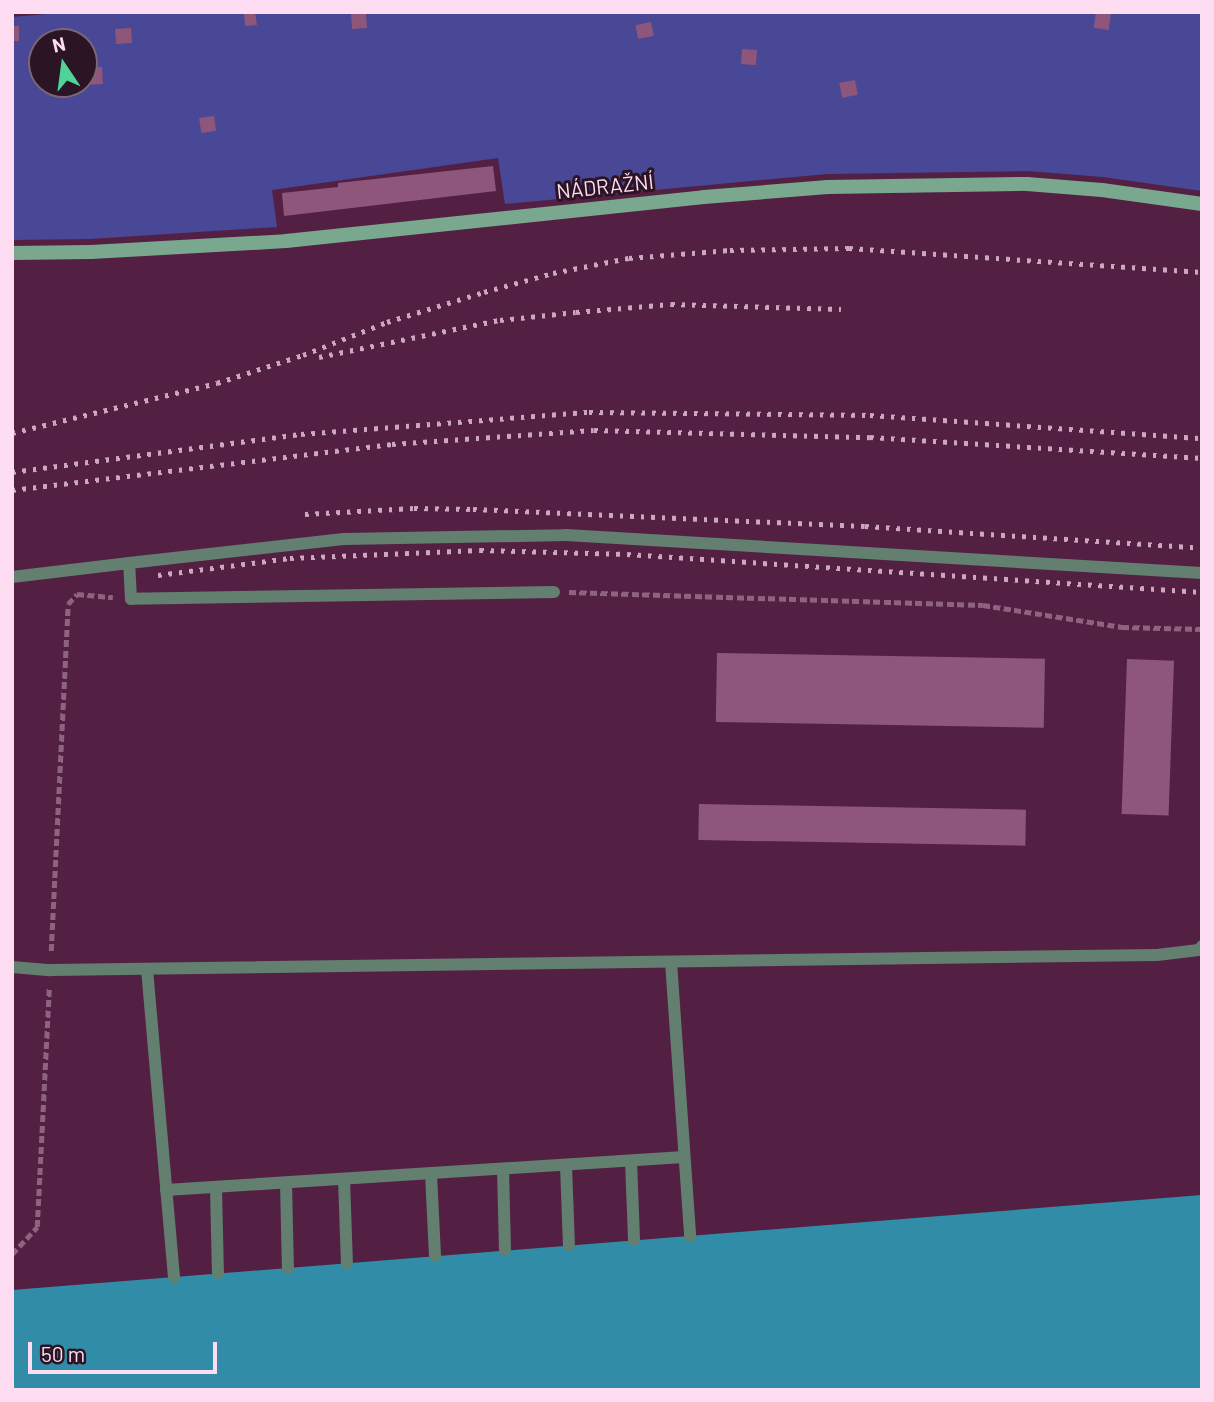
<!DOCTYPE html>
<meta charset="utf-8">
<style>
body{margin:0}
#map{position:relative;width:1214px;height:1402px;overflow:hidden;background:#532044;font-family:Barlow,sans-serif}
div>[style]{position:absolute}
.green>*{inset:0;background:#494896}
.water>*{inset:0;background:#318ca7}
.building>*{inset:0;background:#8e567b;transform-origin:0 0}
.path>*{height:4.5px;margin-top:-2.25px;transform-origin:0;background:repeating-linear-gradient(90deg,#8f6281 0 7px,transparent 0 10.5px)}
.lane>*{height:12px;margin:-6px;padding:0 6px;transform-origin:6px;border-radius:6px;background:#637f6f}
.secondary>*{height:14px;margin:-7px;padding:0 7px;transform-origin:7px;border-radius:7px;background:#7aa88f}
.rail>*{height:5px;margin-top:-2.5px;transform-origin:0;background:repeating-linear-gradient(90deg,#cda7c0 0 3.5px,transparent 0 10.5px)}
span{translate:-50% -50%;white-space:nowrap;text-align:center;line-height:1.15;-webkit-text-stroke:6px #2b1424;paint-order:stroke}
.street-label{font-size:21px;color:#feddf2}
.frame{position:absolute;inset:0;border:14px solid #feddf2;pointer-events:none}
.north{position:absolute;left:28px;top:28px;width:70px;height:70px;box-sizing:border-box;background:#2b1424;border:2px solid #7f6476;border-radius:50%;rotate:347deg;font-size:19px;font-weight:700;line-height:28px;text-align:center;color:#feddf2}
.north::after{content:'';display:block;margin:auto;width:24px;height:32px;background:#50d398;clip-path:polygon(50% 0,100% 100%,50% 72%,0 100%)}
.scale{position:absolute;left:28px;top:1342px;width:189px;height:32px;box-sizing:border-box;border:4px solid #feddf2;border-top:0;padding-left:9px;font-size:21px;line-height:24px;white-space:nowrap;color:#feddf2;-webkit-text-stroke:5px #2b1424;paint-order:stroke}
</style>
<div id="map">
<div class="green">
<i style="clip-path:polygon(evenodd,69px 12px,1202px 12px,1202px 191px,1103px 177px,1027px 171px,827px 174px,505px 204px,498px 158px,272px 190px,277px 227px,90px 239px,12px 240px,12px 17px,69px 12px,42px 42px,84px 42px,84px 84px,42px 84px,42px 42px)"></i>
</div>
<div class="water">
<i style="clip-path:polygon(1202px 1195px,1202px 1390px,12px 1390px,12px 1290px)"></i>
</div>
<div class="building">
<i style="clip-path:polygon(244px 12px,255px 12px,257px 25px,245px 26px)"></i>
<i style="left:1096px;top:12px;width:15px;height:16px;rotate:8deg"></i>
<i style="left:366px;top:13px;width:15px;height:15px;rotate:86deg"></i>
<i style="left:651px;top:22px;width:14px;height:16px;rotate:78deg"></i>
<i style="left:12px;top:26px;width:7px;height:15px"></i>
<i style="left:131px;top:28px;width:15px;height:16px;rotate:86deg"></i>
<i style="left:742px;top:49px;width:15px;height:15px;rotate:4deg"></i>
<i style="left:102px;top:67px;width:17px;height:18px;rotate:87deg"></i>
<i style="left:855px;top:80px;width:15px;height:16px;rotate:79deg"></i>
<i style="left:214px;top:116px;width:15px;height:15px;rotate:82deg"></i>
<i style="clip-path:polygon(493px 166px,496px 191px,284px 216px,282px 193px,338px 187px,338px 183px)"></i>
<i style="left:717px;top:653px;width:328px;height:69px;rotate:1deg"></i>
<i style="left:1127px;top:659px;width:47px;height:155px;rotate:2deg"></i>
<i style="left:699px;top:804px;width:327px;height:36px;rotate:1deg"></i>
</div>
<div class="path">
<i style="left:569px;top:592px;width:414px;rotate:1.8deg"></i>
<i style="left:983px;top:605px;width:141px;rotate:9deg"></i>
<i style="left:1122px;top:627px;width:80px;rotate:1.4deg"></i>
<i style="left:51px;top:951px;width:347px;rotate:-87.2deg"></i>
<i style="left:68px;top:604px;width:13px;rotate:-48deg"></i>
<i style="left:77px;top:594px;width:36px;rotate:5deg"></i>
<i style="left:12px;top:1254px;width:37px;rotate:-47deg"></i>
<i style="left:37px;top:1227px;width:239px;rotate:-87.1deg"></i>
</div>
<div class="lane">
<i style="left:12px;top:577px;width:118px;rotate:-6.8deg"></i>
<i style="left:554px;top:592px;width:423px;rotate:179.1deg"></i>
<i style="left:131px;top:599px;width:36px;rotate:-93deg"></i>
<i style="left:129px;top:563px;width:216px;rotate:-6.4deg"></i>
<i style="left:344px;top:539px;width:222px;rotate:-1deg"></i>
<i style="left:566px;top:535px;width:637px;rotate:3.42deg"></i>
<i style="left:671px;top:962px;width:275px;rotate:86deg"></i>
<i style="left:12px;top:967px;width:38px;rotate:5deg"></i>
<i style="left:50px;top:970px;width:1107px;rotate:-0.78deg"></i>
<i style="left:1157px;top:955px;width:42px;rotate:-6.8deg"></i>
<i style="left:1199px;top:950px;width:5px;rotate:-53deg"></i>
<i style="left:147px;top:969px;width:309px;rotate:85deg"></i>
<i style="left:631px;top:1161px;width:79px;rotate:87.8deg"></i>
<i style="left:566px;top:1165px;width:80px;rotate:87.9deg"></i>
<i style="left:503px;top:1169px;width:81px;rotate:88.6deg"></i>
<i style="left:431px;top:1174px;width:82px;rotate:87.2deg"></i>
<i style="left:344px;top:1179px;width:84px;rotate:88deg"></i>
<i style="left:286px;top:1183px;width:85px;rotate:88.7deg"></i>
<i style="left:216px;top:1188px;width:85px;rotate:88.7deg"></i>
<i style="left:166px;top:1190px;width:519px;rotate:-3.65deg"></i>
</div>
<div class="secondary">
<i style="left:12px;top:253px;width:79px;rotate:-0.7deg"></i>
<i style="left:91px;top:252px;width:195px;rotate:-3.2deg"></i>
<i style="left:286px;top:241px;width:420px;rotate:-6deg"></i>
<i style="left:704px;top:197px;width:124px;rotate:-4.6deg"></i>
<i style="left:828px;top:187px;width:199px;rotate:-0.9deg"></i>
<i style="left:1027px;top:184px;width:75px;rotate:4.6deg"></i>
<i style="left:1102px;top:190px;width:101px;rotate:8deg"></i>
</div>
<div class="rail">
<i style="left:319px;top:357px;width:185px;rotate:-11.6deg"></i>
<i style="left:500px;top:320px;width:76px;rotate:-6deg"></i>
<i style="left:576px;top:312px;width:95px;rotate:-4.8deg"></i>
<i style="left:671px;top:304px;width:170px;rotate:1.7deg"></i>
<i style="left:12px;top:433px;width:211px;rotate:-13.7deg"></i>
<i style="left:217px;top:383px;width:90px;rotate:-18deg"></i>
<i style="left:303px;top:355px;width:90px;rotate:-21.4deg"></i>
<i style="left:387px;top:322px;width:102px;rotate:-17.2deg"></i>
<i style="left:484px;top:292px;width:72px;rotate:-15.4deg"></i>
<i style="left:553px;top:273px;width:77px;rotate:-11.2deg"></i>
<i style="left:629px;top:258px;width:101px;rotate:-4.5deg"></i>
<i style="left:730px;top:250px;width:119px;rotate:-1deg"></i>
<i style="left:849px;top:248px;width:354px;rotate:3.9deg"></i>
<i style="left:12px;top:472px;width:291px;rotate:-7.5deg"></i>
<i style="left:301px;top:434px;width:289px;rotate:-4.4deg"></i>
<i style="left:589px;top:412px;width:281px;rotate:0.6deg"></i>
<i style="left:870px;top:415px;width:333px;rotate:4deg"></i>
<i style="left:12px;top:490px;width:383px;rotate:-6.9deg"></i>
<i style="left:392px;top:444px;width:202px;rotate:-4deg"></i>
<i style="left:594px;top:430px;width:276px;rotate:1.5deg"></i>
<i style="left:870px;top:437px;width:333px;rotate:3.6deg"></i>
<i style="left:305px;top:514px;width:109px;rotate:-3.2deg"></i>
<i style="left:414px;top:508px;width:59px;rotate:1deg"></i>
<i style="left:473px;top:509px;width:392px;rotate:2.5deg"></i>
<i style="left:865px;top:526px;width:338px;rotate:3.7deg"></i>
<i style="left:158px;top:575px;width:133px;rotate:-7.3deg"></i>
<i style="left:290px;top:558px;width:190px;rotate:-2.4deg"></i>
<i style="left:480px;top:550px;width:147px;rotate:1.6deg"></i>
<i style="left:627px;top:554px;width:576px;rotate:3.78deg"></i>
</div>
<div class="street-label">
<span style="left:605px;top:186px;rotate:-6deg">NÁDRAŽNÍ</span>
</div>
<div class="frame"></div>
<div class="north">N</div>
<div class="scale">50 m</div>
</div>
